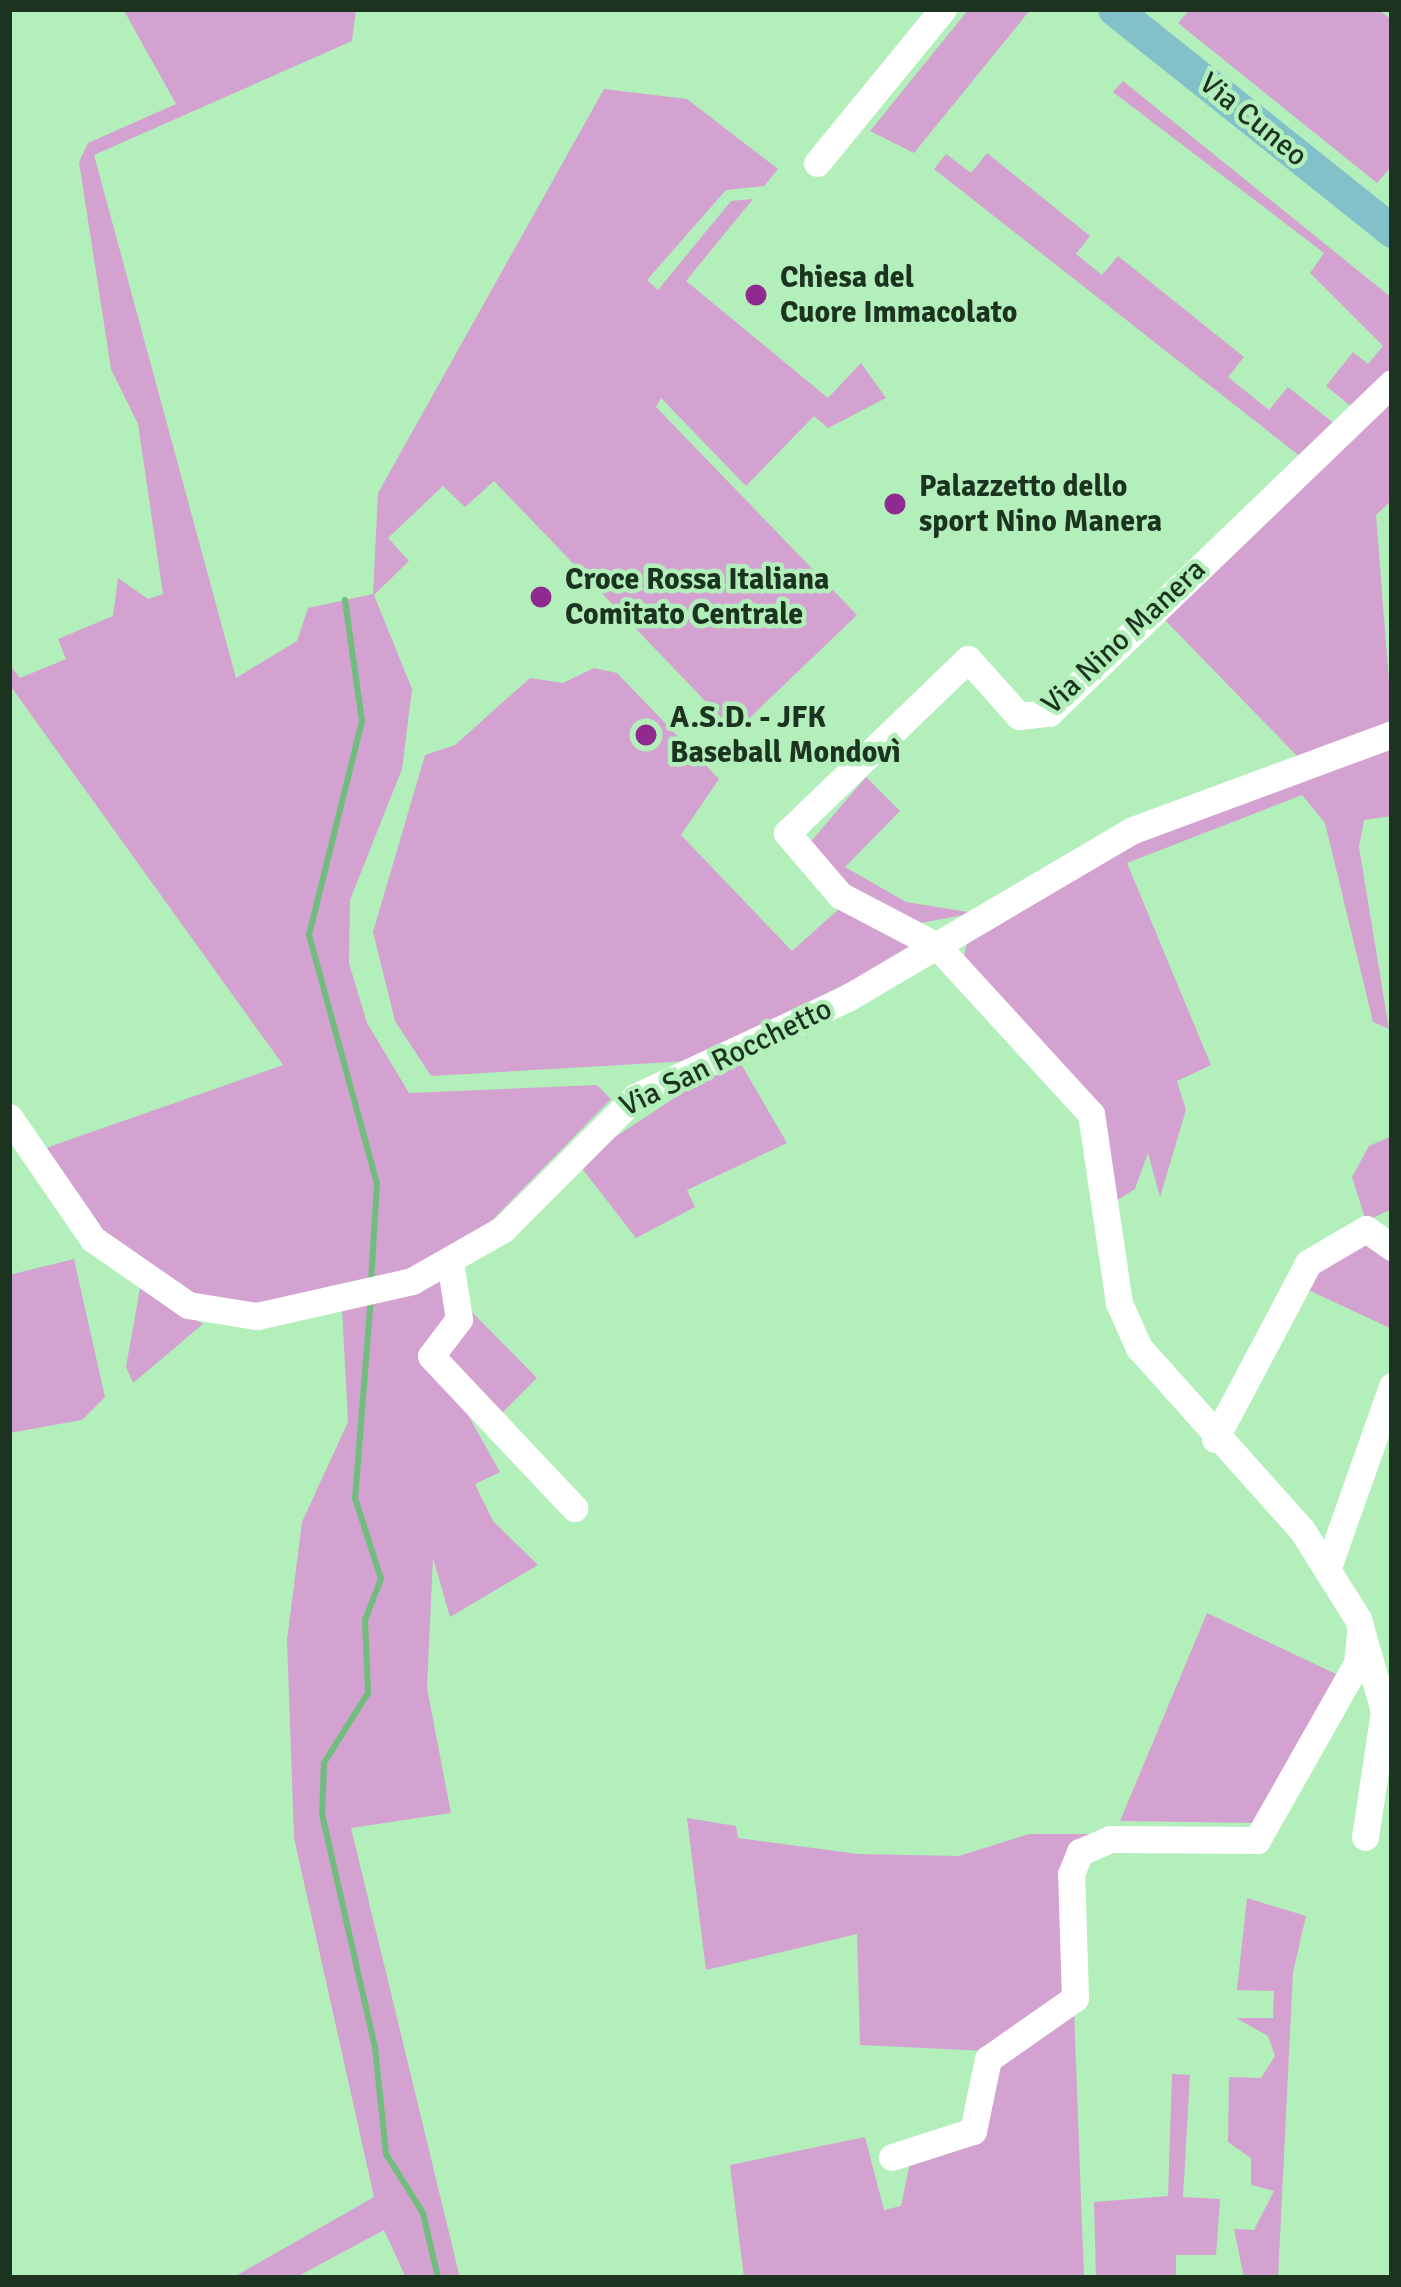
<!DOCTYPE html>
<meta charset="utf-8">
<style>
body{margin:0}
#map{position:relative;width:1401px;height:2287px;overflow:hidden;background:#b3efbb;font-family:Signika,sans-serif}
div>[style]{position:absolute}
.green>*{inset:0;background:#d4a2d1}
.stream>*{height:6px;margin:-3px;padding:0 3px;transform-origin:3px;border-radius:3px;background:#70bd7d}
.minor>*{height:27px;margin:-13.5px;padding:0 13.5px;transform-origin:13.5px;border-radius:13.5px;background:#fff}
.major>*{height:33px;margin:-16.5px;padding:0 16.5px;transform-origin:16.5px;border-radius:16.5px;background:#82c1c9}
.dots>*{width:33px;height:33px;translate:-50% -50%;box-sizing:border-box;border:6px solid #b3efbb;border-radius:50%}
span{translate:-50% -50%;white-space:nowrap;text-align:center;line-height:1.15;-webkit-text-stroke:9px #b3efbb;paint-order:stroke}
.street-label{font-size:30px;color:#1c3320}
.poi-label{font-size:30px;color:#1c3320;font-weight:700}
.left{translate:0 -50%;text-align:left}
.frame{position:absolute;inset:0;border:12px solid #1c3320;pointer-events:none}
</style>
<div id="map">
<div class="green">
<i style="clip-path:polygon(123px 9px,356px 9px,352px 41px,94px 155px,236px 678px,297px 641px,308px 608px,373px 594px,378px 493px,604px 89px,687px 99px,778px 169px,764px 186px,726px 190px,647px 280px,658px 290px,731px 201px,753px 199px,686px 281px,828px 398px,861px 363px,886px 398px,828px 428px,814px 416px,746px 486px,661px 398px,656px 407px,857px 615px,735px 732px,494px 481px,465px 507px,443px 486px,388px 538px,409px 561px,374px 595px,412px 689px,402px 769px,350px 900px,349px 963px,367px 1023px,409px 1093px,597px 1085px,611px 1099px,458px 1255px,303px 1302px,214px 1306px,111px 1246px,40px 1150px,283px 1065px,9px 684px,9px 664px,20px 678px,66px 659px,58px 639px,113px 616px,118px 578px,148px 599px,163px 594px,138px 424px,111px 369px,79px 162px,88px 143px,176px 104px)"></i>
<i style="clip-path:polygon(969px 9px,1031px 9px,914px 153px,870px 131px)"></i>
<i style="clip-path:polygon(1190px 9px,1378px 9px,1392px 20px,1392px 166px,1377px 183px,1178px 23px)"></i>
<i style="clip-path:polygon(1123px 81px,1392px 298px,1392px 369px,1352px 407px,1326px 386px,1353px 352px,1368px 364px,1383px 346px,1310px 273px,1324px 253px,1113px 92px)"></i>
<i style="clip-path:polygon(987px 153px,1090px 236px,1076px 254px,1102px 275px,1118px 256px,1244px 357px,1228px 377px,1269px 410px,1288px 387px,1335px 424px,1301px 457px,934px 169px,946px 154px,971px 173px)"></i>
<i style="clip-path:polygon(1392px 397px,1392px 500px,1376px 515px,1392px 720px,1302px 761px,1162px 617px)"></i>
<i style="clip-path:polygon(594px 668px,617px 673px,719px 779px,681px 835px,792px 951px,839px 909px,916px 949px,689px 1061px,431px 1076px,395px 1021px,373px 932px,425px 755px,455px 745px,530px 678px,563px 683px)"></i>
<i style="clip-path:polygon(1392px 749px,1392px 816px,1364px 820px,1359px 847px,1389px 1029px,1373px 1022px,1325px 823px,1302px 795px,1127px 863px,1211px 1065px,1177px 1081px,1186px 1110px,1160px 1197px,1148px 1153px,1135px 1189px,1116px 1201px,1107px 1135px,964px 956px,968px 940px,1135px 840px)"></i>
<i style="clip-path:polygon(866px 777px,900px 811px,845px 867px,906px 902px,974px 913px,921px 923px,852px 889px,807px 846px)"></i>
<i style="clip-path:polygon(737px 1057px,787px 1143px,687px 1190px,695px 1207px,636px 1238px,577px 1162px)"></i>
<i style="clip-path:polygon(1392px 1136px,1392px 1209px,1366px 1221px,1352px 1177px,1369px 1146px)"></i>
<i style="clip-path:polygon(1363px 1234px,1392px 1261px,1392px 1329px,1300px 1286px)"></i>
<i style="clip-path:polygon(74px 1259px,105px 1397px,82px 1420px,9px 1433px,9px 1275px)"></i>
<i style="clip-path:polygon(447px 1277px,454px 1307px,428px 1344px,500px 1472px,475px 1484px,493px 1521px,538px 1565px,450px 1617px,433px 1558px,427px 1688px,451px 1813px,351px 1828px,460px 2278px,406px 2278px,384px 2230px,295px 2278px,232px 2278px,374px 2197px,294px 1838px,287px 1640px,302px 1522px,348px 1422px,342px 1308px)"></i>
<i style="clip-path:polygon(140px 1288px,203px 1324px,133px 1383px,126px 1367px)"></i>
<i style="clip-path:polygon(465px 1305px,537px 1378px,497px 1418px,438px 1349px)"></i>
<i style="clip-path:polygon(1207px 1613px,1340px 1676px,1258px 1823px,1120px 1821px)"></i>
<i style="clip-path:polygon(687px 1818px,736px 1826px,738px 1838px,858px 1854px,959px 1856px,1029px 1834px,1095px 1834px,1082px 1839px,1072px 1985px,988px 2051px,860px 2045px,857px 1934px,706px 1970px)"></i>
<i style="clip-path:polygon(1247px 1898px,1306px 1916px,1293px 1972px,1278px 2278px,1244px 2278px,1234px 2229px,1254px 2230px,1274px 2191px,1251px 2185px,1251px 2158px,1228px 2142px,1229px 2077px,1261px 2078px,1275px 2056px,1268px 2036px,1236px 2018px,1273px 2018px,1274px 1991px,1237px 1990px)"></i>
<i style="clip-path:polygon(1074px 2010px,1084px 2278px,744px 2278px,730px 2165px,865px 2137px,884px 2210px,901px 2206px,911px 2158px,972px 2139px,990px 2069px)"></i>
<i style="clip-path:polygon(1172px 2074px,1190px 2075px,1183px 2197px,1220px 2199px,1216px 2255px,1176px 2255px,1176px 2278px,1096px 2278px,1094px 2202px,1168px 2196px)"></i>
</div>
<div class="stream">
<i style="left:345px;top:600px;width:122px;rotate:82deg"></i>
<i style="left:362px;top:721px;width:220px;rotate:103.9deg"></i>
<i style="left:309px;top:935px;width:258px;rotate:74.7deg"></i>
<i style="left:377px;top:1184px;width:99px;rotate:93.5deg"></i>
<i style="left:371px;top:1296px;width:203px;rotate:94.5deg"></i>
<i style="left:355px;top:1498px;width:85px;rotate:72.2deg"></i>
<i style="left:381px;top:1579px;width:44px;rotate:111.3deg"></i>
<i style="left:365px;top:1620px;width:73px;rotate:87.6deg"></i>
<i style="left:368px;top:1693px;width:83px;rotate:122.2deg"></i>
<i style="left:324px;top:1763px;width:51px;rotate:92.2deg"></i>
<i style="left:322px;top:1814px;width:239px;rotate:77.2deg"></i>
<i style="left:375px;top:2047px;width:108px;rotate:84.1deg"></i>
<i style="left:386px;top:2154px;width:70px;rotate:57.9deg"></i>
<i style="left:423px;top:2213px;width:67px;rotate:77deg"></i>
</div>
<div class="minor">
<i style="left:817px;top:163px;width:199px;rotate:-50.7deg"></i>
<i style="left:9px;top:1117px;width:148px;rotate:55.5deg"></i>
<i style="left:93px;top:1239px;width:116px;rotate:34.8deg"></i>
<i style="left:188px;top:1305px;width:70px;rotate:9.1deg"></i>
<i style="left:257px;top:1316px;width:159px;rotate:-12.7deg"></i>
<i style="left:412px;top:1281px;width:105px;rotate:-29.7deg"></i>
<i style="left:503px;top:1229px;width:187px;rotate:-45deg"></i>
<i style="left:635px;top:1097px;width:236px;rotate:-25deg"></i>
<i style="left:849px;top:997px;width:329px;rotate:-30.5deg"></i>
<i style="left:1133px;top:830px;width:276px;rotate:-20.3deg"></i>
<i style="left:451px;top:1268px;width:52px;rotate:81.1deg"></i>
<i style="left:459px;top:1319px;width:46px;rotate:127.1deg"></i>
<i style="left:431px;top:1356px;width:209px;rotate:46.7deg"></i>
<i style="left:1215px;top:1439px;width:199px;rotate:-62.1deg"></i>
<i style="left:1308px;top:1263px;width:67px;rotate:-30.4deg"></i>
<i style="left:1366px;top:1229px;width:32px;rotate:35deg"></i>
<i style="left:1328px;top:1567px;width:192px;rotate:-70.5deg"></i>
<i style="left:1365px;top:1837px;width:127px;rotate:-81.4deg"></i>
<i style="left:1384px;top:1711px;width:96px;rotate:-105.8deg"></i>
<i style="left:1358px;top:1619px;width:105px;rotate:-122.2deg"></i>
<i style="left:1302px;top:1530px;width:244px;rotate:-131.8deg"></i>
<i style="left:1139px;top:1348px;width:49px;rotate:-114deg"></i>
<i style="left:1119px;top:1303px;width:191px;rotate:-98.4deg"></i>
<i style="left:1091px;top:1114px;width:228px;rotate:-132.5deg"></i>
<i style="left:937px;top:946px;width:110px;rotate:-152.3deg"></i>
<i style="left:840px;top:895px;width:82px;rotate:-130.5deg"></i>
<i style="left:787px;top:833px;width:251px;rotate:-43.9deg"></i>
<i style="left:968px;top:659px;width:76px;rotate:48.2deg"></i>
<i style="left:1019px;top:716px;width:30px;rotate:-6deg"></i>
<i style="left:1049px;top:713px;width:476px;rotate:-43.9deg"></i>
<i style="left:892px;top:2157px;width:85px;rotate:-17.8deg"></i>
<i style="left:973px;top:2131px;width:74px;rotate:-78.2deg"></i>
<i style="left:988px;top:2059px;width:106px;rotate:-35deg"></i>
<i style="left:1075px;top:1998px;width:124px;rotate:-91.8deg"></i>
<i style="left:1071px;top:1874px;width:24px;rotate:-68deg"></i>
<i style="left:1080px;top:1852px;width:33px;rotate:-23deg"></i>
<i style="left:1110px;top:1839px;width:147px;rotate:0.4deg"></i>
<i style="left:1257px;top:1840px;width:203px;rotate:-60.5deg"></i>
<i style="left:1357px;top:1663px;width:31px;rotate:-84deg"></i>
</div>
<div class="major">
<i style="left:1114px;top:9px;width:356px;rotate:38.6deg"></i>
</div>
<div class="dots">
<i style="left:756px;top:295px;background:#912a90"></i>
<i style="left:895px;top:504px;background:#912a90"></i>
<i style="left:541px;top:597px;background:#912a90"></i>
<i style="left:646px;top:735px;background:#912a90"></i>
</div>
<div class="street-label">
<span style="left:1253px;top:120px;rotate:39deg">Via Cuneo</span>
<span style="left:1124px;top:637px;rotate:-43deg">Via Nino Manera</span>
<span style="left:726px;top:1058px;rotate:-26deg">Via San Rocchetto</span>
</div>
<div class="poi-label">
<span class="left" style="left:780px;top:295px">Chiesa del<br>Cuore Immacolato</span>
<span class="left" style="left:919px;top:504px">Palazzetto dello<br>sport Nino Manera</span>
<span class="left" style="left:565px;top:597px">Croce Rossa Italiana<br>Comitato Centrale</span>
<span class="left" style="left:670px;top:735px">A.S.D. - JFK<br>Baseball Mondovì</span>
</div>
<div class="frame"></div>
</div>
